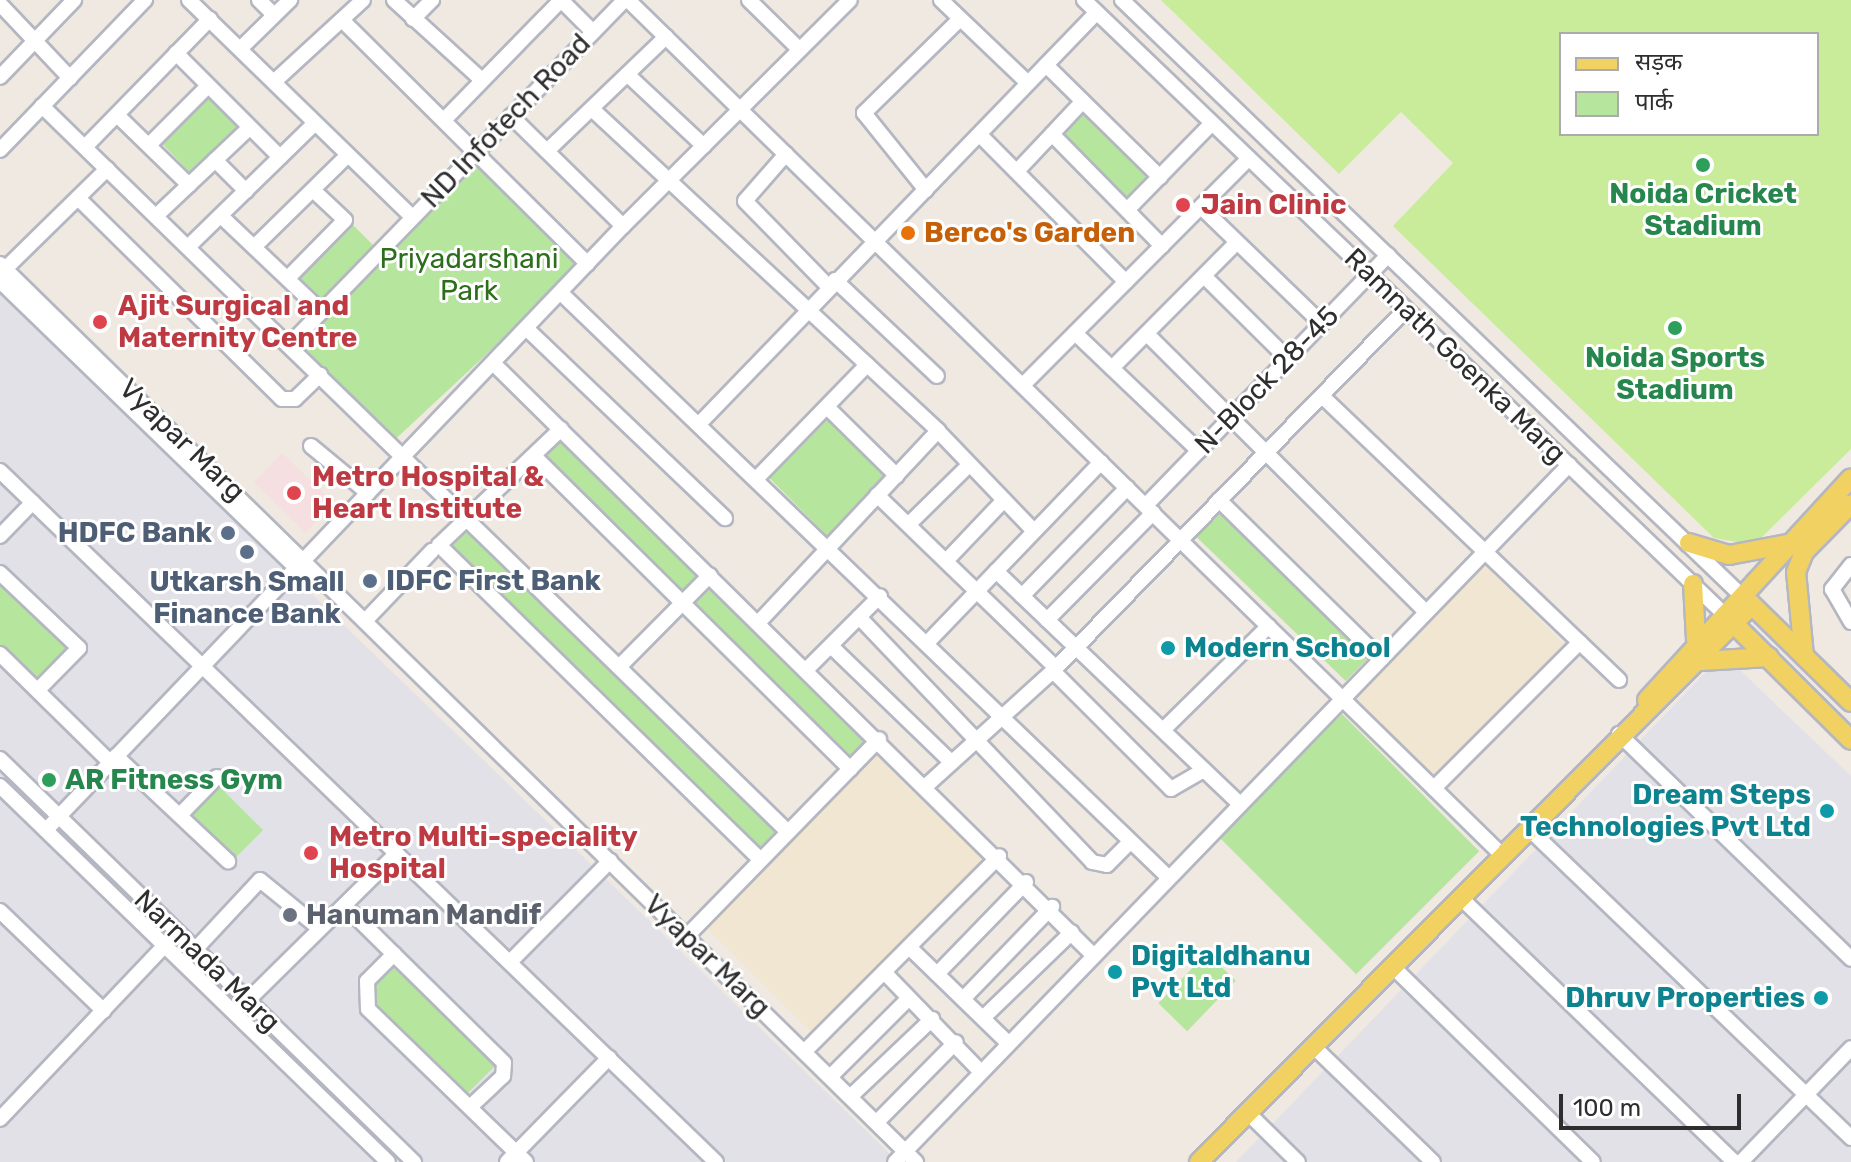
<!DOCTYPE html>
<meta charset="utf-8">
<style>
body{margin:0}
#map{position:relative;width:1851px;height:1162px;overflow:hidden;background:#efe9e1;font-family:Rubik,"Noto Sans Devanagari",sans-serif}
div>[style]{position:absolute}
.industrial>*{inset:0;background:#e3e1e8}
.education>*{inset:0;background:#f0e6d1;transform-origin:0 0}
.medical>*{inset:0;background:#f5dfe0;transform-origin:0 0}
.green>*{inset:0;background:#b6e59e;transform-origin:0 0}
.pitch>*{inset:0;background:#c9ec9a}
.roads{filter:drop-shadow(2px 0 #b4b7c1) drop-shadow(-2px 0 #b4b7c1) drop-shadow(0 2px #b4b7c1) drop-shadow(0 -2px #b4b7c1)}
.minor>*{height:14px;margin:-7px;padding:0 7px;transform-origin:7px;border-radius:7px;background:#fff}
.major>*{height:18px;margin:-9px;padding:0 9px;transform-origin:9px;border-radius:9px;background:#f2d163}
.dots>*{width:22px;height:22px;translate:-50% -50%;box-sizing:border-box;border:4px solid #fff;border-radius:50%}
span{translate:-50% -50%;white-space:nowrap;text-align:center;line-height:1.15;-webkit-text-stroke:6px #fff;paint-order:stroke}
.street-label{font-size:28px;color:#2e2e2e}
.leisure-label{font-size:28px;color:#27864d;font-weight:700}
.left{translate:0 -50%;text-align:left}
.health-label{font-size:28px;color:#be3a42;font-weight:700}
.food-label{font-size:28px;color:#c56008;font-weight:700}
.park-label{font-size:28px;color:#2c6e1b}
.service-label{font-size:28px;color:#4e5e75;font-weight:700}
.right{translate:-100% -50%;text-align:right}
.culture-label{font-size:28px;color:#0d838f;font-weight:700}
.worship-label{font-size:28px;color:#5b616d;font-weight:700}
.legend{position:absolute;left:1559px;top:32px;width:260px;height:104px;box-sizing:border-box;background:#fff;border:2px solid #ababab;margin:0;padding:10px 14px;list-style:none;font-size:24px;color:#2e2e2e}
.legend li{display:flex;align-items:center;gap:16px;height:40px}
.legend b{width:40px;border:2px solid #ababab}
.scale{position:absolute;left:1559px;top:1094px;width:182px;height:36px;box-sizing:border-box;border:4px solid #2e2e2e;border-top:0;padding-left:10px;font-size:24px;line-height:28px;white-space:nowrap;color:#2e2e2e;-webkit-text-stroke:6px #fff;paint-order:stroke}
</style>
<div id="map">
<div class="industrial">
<i style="clip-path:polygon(0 292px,885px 1149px,897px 1162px,0 1162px)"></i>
<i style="clip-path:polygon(1723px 654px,1851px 776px,1851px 1162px,1236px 1162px)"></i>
</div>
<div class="education">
<i style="left:1485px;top:565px;width:112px;height:185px;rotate:45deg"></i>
<i style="left:880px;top:749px;width:153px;height:249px;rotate:45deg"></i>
</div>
<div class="medical">
<i style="left:282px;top:453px;width:72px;height:41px;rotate:44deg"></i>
</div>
<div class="green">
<i style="left:213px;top:87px;width:47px;height:76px;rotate:46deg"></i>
<i style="left:1085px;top:108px;width:97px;height:37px;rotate:45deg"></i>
<i style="left:482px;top:156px;width:148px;height:262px;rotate:47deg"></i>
<i style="left:348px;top:220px;width:41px;height:76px;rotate:45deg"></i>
<i style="left:828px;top:415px;width:86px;height:86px;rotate:45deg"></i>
<i style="left:561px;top:435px;width:198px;height:30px;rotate:45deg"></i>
<i style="left:1219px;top:510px;width:210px;height:35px;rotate:44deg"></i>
<i style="left:470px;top:528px;width:433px;height:30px;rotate:44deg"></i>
<i style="clip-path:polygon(0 578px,71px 649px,37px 684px,0 647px)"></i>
<i style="left:711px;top:583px;width:223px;height:30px;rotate:44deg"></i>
<i style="left:1342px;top:714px;width:194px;height:174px;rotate:45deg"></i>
<i style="left:215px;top:782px;width:68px;height:42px;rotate:45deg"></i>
<i style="left:1207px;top:953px;width:40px;height:70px;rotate:44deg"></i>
<i style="left:396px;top:964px;width:142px;height:45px;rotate:45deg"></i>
</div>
<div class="pitch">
<i style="clip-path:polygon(evenodd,1161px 0,1851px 0,1851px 449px,1754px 545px,1714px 538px,1393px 226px,1453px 163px,1401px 112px,1339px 174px,1161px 0,1561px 34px,1817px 34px,1817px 134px,1561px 134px,1561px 34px)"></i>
</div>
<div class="roads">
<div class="minor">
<i style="left:189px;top:0;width:311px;rotate:44.2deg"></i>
<i style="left:259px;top:0;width:21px;rotate:45deg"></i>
<i style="left:394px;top:0;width:119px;rotate:42.3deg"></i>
<i style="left:561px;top:0;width:45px;rotate:45deg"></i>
<i style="left:628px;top:0;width:1223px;rotate:44.37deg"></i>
<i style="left:749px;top:0;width:71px;rotate:44.4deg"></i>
<i style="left:941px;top:0;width:120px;rotate:43.7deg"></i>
<i style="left:1084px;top:0;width:884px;rotate:43.81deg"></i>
<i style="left:1122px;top:0;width:857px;rotate:43.87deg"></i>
<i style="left:0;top:4px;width:102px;rotate:46.6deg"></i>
<i style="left:413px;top:19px;width:27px;rotate:-45deg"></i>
<i style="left:342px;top:20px;width:346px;rotate:44.8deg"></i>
<i style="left:241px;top:48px;width:69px;rotate:-44.4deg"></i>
<i style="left:176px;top:53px;width:147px;rotate:45deg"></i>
<i style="left:1046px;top:65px;width:160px;rotate:44.5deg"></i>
<i style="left:628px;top:75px;width:104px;rotate:43.1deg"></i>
<i style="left:0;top:77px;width:107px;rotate:-46.1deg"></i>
<i style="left:276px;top:80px;width:118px;rotate:-42.6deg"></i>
<i style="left:42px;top:106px;width:1041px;rotate:44.22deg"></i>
<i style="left:592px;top:109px;width:473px;rotate:42.9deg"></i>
<i style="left:938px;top:431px;width:137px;rotate:46.2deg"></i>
<i style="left:118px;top:116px;width:99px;rotate:44.2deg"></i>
<i style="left:511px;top:116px;width:157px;rotate:44.5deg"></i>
<i style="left:445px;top:119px;width:166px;rotate:-45.7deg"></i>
<i style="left:1052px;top:134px;width:157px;rotate:45.5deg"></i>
<i style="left:980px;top:135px;width:207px;rotate:45.2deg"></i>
<i style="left:150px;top:144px;width:82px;rotate:-45deg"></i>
<i style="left:85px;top:147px;width:179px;rotate:-45.7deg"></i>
<i style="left:0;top:150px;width:209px;rotate:-46deg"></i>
<i style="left:547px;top:151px;width:165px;rotate:-43.8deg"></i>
<i style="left:786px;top:154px;width:62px;rotate:131.1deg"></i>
<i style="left:745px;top:201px;width:120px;rotate:45.7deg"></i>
<i style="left:215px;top:160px;width:44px;rotate:45deg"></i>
<i style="left:1019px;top:169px;width:93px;rotate:-46.7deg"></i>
<i style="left:926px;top:190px;width:99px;rotate:-128.8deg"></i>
<i style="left:864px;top:113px;width:134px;rotate:-44.4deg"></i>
<i style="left:78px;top:198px;width:286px;rotate:44.6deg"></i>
<i style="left:282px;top:399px;width:13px"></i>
<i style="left:295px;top:399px;width:35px;rotate:-44deg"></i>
<i style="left:1130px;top:207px;width:117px;rotate:-45.7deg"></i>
<i style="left:1201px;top:207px;width:168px;rotate:44deg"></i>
<i style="left:156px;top:216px;width:128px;rotate:-43.4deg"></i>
<i style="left:221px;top:216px;width:138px;rotate:43.5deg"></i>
<i style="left:255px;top:246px;width:129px;rotate:-44.4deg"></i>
<i style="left:188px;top:247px;width:177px;rotate:-44.3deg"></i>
<i style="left:0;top:264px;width:1283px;rotate:44.43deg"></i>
<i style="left:5px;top:269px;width:143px;rotate:-44.4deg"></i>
<i style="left:1204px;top:276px;width:118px;rotate:44.7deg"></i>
<i style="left:288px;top:278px;width:81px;rotate:-45.5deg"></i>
<i style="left:345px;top:220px;width:44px;rotate:-136.8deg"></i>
<i style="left:835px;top:280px;width:140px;rotate:43.3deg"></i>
<i style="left:0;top:281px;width:424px;rotate:44.1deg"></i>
<i style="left:304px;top:576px;width:22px;rotate:24deg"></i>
<i style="left:562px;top:294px;width:842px;rotate:43.89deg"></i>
<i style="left:527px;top:329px;width:274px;rotate:43.7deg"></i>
<i style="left:1075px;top:333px;width:171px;rotate:43.6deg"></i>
<i style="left:1147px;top:334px;width:394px;rotate:44.9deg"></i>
<i style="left:289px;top:345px;width:481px;rotate:-45.8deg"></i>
<i style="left:493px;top:363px;width:840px;rotate:44.61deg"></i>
<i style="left:1112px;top:368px;width:177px;rotate:-45.2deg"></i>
<i style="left:1023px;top:385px;width:320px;rotate:-45.1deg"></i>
<i style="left:1322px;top:396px;width:411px;rotate:43.7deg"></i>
<i style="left:827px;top:407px;width:98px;rotate:44.6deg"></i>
<i style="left:700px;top:423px;width:571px;rotate:-45.99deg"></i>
<i style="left:561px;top:429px;width:168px;rotate:136.4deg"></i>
<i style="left:439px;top:545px;width:450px;rotate:44.4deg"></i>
<i style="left:311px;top:446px;width:74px;rotate:39.5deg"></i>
<i style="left:534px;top:456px;width:445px;rotate:44.7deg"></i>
<i style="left:0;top:471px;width:995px;rotate:43.98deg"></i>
<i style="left:757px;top:478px;width:158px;rotate:-45.8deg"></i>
<i style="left:877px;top:495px;width:249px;rotate:44deg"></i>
<i style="left:1219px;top:500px;width:227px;rotate:44.5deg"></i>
<i style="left:1146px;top:505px;width:348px;rotate:-45.9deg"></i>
<i style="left:909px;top:524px;width:84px;rotate:-44.5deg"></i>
<i style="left:0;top:536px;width:47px;rotate:-45.9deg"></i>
<i style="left:946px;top:561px;width:84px;rotate:-46.4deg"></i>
<i style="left:1851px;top:565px;width:31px;rotate:128deg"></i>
<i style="left:1832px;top:589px;width:38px;rotate:60deg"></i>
<i style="left:996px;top:571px;width:337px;rotate:43.7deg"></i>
<i style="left:0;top:573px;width:109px;rotate:43.5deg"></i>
<i style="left:79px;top:648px;width:59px;rotate:134.3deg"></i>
<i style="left:1022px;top:596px;width:151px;rotate:-45.8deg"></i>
<i style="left:859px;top:617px;width:338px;rotate:46.4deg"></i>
<i style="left:1092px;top:862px;width:15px;rotate:11deg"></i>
<i style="left:1107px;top:865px;width:33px;rotate:-45deg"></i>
<i style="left:1047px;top:620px;width:151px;rotate:-45.3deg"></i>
<i style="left:365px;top:621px;width:97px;rotate:-46.3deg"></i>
<i style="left:759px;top:622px;width:262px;rotate:-46.9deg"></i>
<i style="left:927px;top:643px;width:251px;rotate:-46.1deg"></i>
<i style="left:831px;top:646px;width:168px;rotate:44deg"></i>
<i style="left:0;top:654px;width:154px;rotate:44.5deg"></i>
<i style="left:619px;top:667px;width:129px;rotate:-45.3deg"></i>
<i style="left:807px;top:669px;width:103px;rotate:-45deg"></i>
<i style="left:1053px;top:671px;width:167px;rotate:45deg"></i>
<i style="left:1171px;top:789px;width:38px;rotate:-30deg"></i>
<i style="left:1163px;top:730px;width:148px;rotate:-44.5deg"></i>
<i style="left:1619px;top:734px;width:323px;rotate:44.1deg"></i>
<i style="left:116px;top:756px;width:154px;rotate:43.2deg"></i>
<i style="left:0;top:759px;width:578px;rotate:44.23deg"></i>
<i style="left:0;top:786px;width:540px;rotate:44.1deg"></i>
<i style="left:926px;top:786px;width:176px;rotate:-42.2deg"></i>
<i style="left:1056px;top:668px;width:501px;rotate:-45.73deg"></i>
<i style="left:1434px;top:788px;width:206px;rotate:-45deg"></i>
<i style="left:180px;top:815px;width:53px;rotate:-45.8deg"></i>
<i style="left:1528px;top:828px;width:448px;rotate:43.8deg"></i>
<i style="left:46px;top:830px;width:835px;rotate:-46.31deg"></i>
<i style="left:623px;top:226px;width:320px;rotate:-44.9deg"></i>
<i style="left:1461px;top:898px;width:380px;rotate:44deg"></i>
<i style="left:345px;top:906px;width:223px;rotate:44.6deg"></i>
<i style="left:504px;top:1063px;width:13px;rotate:94deg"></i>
<i style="left:503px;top:1076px;width:45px;rotate:136.8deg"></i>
<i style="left:0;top:911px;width:144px;rotate:43.9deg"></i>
<i style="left:687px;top:936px;width:275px;rotate:-45.7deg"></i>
<i style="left:909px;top:947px;width:136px;rotate:44.1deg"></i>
<i style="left:191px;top:954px;width:101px;rotate:-47deg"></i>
<i style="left:260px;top:880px;width:77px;rotate:39.2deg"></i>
<i style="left:394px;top:954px;width:38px;rotate:135deg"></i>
<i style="left:367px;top:981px;width:28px;rotate:88deg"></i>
<i style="left:368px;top:1009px;width:220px;rotate:44.1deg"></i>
<i style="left:511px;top:961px;width:141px;rotate:-45.3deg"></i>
<i style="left:1393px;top:967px;width:279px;rotate:44.3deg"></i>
<i style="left:884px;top:972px;width:139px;rotate:45.9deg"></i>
<i style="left:937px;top:974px;width:128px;rotate:-45.9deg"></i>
<i style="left:964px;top:998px;width:127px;rotate:-46deg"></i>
<i style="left:243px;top:1005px;width:216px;rotate:-44.6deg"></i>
<i style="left:984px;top:1017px;width:122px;rotate:-44deg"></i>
<i style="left:1315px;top:1048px;width:164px;rotate:44deg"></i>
<i style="left:805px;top:1051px;width:275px;rotate:-45.1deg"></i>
<i style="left:831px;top:1076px;width:110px;rotate:-45deg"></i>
<i style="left:851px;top:1096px;width:112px;rotate:-43.5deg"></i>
<i style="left:1250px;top:1115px;width:67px;rotate:44.4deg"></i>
<i style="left:0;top:1119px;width:245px;rotate:-46.5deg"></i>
<i style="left:877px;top:1122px;width:112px;rotate:-45.4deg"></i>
<i style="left:507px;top:1162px;width:146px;rotate:-45.6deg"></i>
<i style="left:895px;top:1162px;width:970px;rotate:-45.96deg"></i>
<i style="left:1741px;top:1162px;width:158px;rotate:-46deg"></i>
</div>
<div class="major">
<i style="left:1689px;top:543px;width:42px;rotate:16.7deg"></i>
<i style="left:1729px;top:555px;width:59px;rotate:-10.7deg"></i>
<i style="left:1693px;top:584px;width:56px;rotate:86.9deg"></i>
<i style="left:1745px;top:598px;width:148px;rotate:44.5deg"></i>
<i style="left:1725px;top:615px;width:177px;rotate:44.8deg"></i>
<i style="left:1804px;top:656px;width:84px;rotate:-95.4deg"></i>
<i style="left:1796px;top:572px;width:22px;rotate:-68deg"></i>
<i style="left:1804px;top:552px;width:67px;rotate:-45.6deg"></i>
<i style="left:1701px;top:661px;width:68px;rotate:-3.4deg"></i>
<i style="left:1647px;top:700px;width:301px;rotate:-47.4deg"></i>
<i style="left:1199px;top:1162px;width:785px;rotate:-45.21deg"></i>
</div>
</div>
<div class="dots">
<i style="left:1703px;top:165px;background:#2e9e5b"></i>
<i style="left:1183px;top:205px;background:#e0444e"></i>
<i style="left:908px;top:233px;background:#e8710a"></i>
<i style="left:100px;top:322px;background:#e0444e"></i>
<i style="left:1675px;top:328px;background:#2e9e5b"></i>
<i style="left:294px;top:493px;background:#e0444e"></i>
<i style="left:228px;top:533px;background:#5c6f8a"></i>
<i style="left:247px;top:552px;background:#5c6f8a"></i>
<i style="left:370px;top:581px;background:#5c6f8a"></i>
<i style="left:1168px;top:648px;background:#0f9aa8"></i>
<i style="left:49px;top:780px;background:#2e9e5b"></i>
<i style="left:1827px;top:811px;background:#0f9aa8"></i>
<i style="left:311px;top:853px;background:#e0444e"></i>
<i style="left:290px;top:915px;background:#6b7280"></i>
<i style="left:1115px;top:972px;background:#0f9aa8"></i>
<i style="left:1821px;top:998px;background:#0f9aa8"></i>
</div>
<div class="street-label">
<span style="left:506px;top:121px;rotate:-46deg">ND Infotech Road</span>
<span style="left:1455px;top:356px;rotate:44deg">Ramnath Goenka Marg</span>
<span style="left:1267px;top:380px;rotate:-46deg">N-Block 28-45</span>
<span style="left:182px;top:440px;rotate:44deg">Vyapar Marg</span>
<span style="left:707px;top:956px;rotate:44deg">Vyapar Marg</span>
<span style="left:207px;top:961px;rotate:44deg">Narmada Marg</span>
</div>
<div class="leisure-label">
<span style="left:1703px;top:210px">Noida Cricket<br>Stadium</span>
<span style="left:1675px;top:374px">Noida Sports<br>Stadium</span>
<span class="left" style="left:65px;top:780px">AR Fitness Gym</span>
</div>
<div class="health-label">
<span class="left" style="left:1201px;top:205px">Jain Clinic</span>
<span class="left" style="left:118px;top:322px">Ajit Surgical and<br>Maternity Centre</span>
<span class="left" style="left:312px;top:493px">Metro Hospital &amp;<br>Heart Institute</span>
<span class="left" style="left:329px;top:853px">Metro Multi-speciality<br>Hospital</span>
</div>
<div class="food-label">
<span class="left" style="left:924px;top:233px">Berco's Garden</span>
</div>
<div class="park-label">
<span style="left:469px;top:275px">Priyadarshani<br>Park</span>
</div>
<div class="service-label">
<span class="right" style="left:212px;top:533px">HDFC Bank</span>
<span class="left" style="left:386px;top:581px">IDFC First Bank</span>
<span style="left:247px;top:598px">Utkarsh Small<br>Finance Bank</span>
</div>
<div class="culture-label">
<span class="left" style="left:1184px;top:648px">Modern School</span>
<span class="right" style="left:1811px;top:811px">Dream Steps<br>Technologies Pvt Ltd</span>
<span class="left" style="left:1131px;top:972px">Digitaldhanu<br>Pvt Ltd</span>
<span class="right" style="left:1805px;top:998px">Dhruv Properties</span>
</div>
<div class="worship-label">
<span class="left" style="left:306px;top:915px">Hanuman Mandif</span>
</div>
<ul class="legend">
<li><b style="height:10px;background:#f2d163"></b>सड़क</li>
<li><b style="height:22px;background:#b6e59e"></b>पार्क</li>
</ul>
<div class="scale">100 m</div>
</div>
